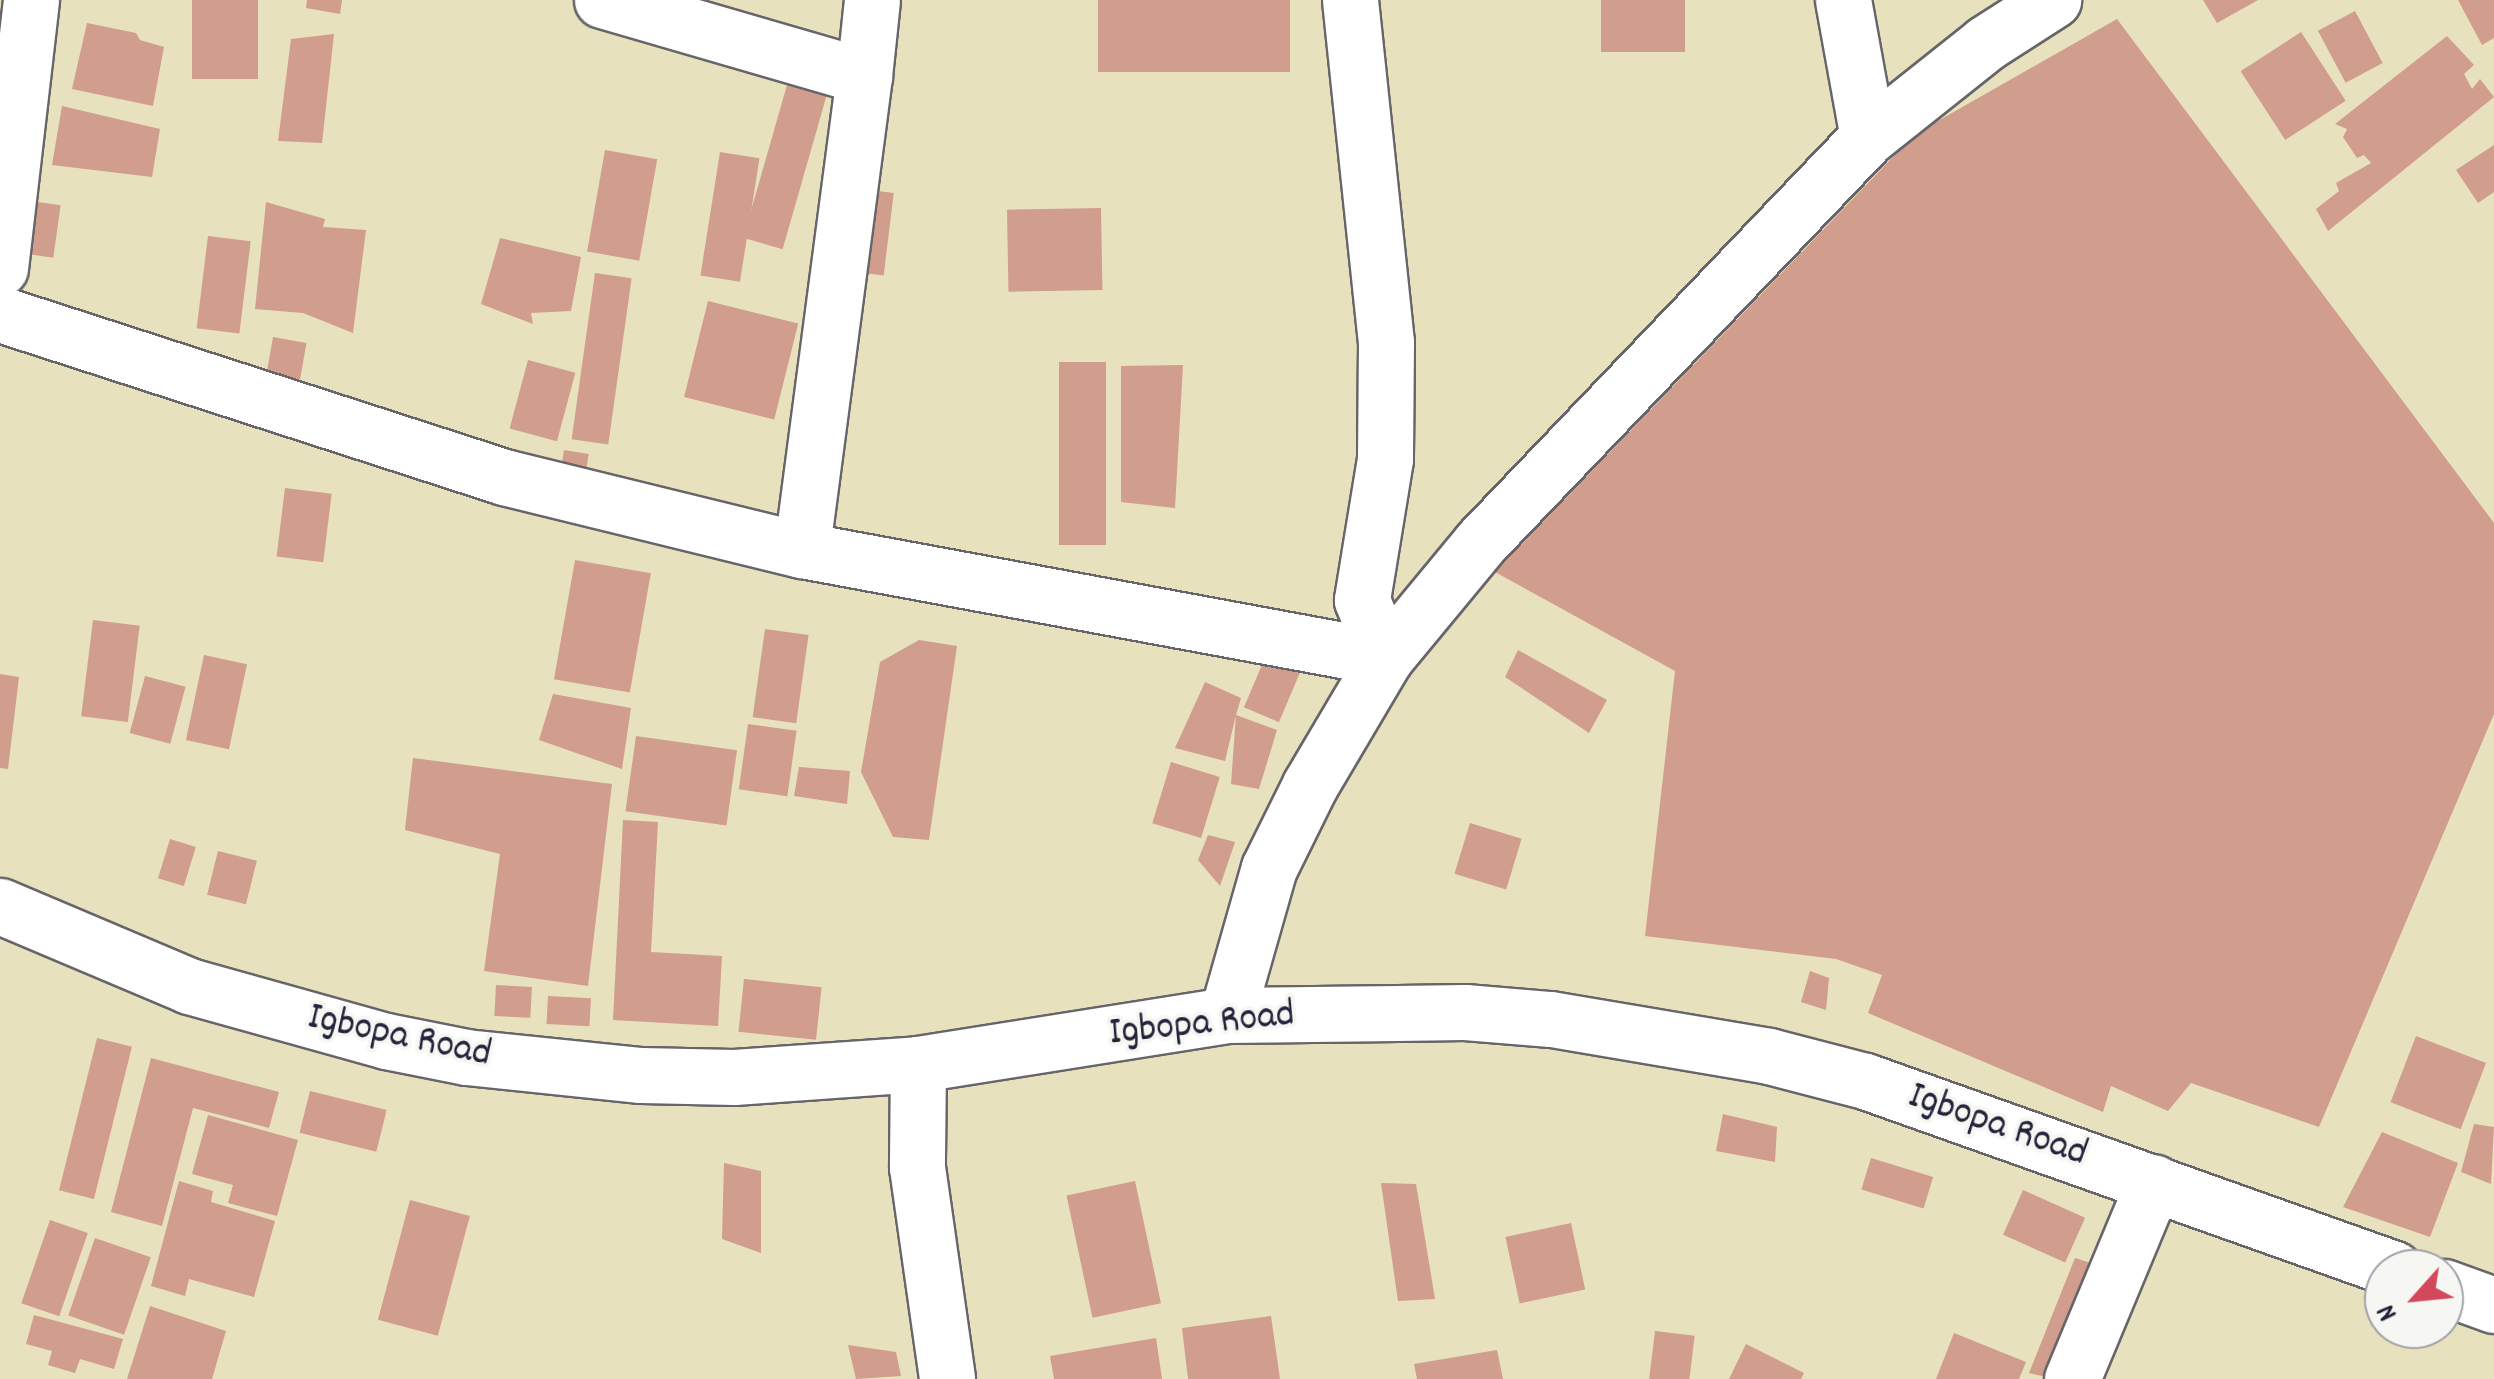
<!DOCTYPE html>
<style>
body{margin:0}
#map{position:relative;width:2494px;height:1379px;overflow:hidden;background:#e8e1be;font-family:Dekko,sans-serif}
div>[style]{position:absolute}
.building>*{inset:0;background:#d19d8c;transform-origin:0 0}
.roads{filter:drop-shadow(2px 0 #676569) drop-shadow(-2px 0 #676569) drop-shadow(0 2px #676569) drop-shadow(0 -2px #676569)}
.minor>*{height:55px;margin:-27.5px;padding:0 27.5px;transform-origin:27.5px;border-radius:27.5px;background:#fff}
span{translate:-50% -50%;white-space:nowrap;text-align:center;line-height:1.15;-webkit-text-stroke:8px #f6f6f2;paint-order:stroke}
.street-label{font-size:40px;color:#22223b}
.north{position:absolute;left:2364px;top:1249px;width:100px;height:100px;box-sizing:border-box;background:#f6f6f2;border:2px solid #a1a1a9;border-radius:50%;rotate:243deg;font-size:28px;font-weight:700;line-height:40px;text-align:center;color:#22223b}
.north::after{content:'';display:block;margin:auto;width:35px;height:45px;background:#d1495b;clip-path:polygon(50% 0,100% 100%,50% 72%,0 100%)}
</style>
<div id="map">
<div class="building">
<i style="left:192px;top:0;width:66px;height:79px"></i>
<i style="clip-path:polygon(307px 0,342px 0,340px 14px,306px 8px)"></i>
<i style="left:1098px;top:0;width:192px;height:72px"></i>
<i style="left:1601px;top:0;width:84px;height:52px"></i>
<i style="clip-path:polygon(2203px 0,2258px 0,2217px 23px)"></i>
<i style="clip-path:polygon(2458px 0,2494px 0,2494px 38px,2482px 45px)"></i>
<i style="left:2355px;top:11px;width:59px;height:42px;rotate:62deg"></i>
<i style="clip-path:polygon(2117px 19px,2494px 523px,2494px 714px,2319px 1127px,2191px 1083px,2168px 1111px,2111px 1086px,2103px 1112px,1868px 1013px,1882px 975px,1836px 959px,1645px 936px,1675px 671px,1495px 572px,1915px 134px)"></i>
<i style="clip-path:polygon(87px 23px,136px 33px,140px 40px,164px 47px,153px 106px,72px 89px)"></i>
<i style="left:2301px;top:32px;width:82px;height:72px;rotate:57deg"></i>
<i style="clip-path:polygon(334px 34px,322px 143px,278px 141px,291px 39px)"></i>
<i style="clip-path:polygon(2447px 36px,2474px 65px,2464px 74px,2472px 89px,2480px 79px,2494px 97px,2328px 231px,2316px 209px,2339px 191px,2336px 183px,2371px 163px,2364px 155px,2357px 158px,2343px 137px,2347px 129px,2335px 124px)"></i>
<i style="left:787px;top:85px;width:41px;height:159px;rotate:16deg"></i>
<i style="clip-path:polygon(62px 106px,160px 129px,152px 177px,52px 165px)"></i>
<i style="clip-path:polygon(2494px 145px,2494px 192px,2478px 203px,2456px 170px)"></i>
<i style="left:605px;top:150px;width:53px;height:103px;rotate:10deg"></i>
<i style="left:720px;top:152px;width:40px;height:125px;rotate:9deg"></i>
<i style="left:861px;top:189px;width:33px;height:83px;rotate:7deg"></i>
<i style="left:24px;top:200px;width:37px;height:53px;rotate:8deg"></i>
<i style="clip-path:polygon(266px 202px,325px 219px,323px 227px,366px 230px,353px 333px,303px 313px,255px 309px)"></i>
<i style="left:1101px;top:208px;width:82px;height:94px;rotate:89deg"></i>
<i style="left:208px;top:236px;width:43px;height:93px;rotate:7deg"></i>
<i style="clip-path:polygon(500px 238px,581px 257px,571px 311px,531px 313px,533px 324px,481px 304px)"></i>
<i style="left:595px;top:273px;width:37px;height:168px;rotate:8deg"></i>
<i style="left:708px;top:301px;width:93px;height:99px;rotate:14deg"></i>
<i style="left:273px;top:337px;width:34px;height:37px;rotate:10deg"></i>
<i style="left:528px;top:360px;width:49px;height:71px;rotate:15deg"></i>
<i style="left:1059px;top:362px;width:47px;height:183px"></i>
<i style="clip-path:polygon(1183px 365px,1175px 508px,1121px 502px,1121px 366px)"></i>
<i style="left:564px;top:450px;width:25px;height:33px;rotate:9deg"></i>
<i style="left:285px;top:488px;width:47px;height:69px;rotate:7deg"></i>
<i style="left:575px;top:560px;width:77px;height:121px;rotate:10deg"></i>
<i style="left:93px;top:620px;width:47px;height:97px;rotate:7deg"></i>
<i style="left:765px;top:629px;width:44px;height:89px;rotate:8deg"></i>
<i style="clip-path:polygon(919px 640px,957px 646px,929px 840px,893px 837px,861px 772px,880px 662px)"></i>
<i style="clip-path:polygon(1518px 650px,1607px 700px,1589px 733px,1505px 677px)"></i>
<i style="left:1267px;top:653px;width:38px;height:59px;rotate:23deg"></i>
<i style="left:204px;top:655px;width:44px;height:87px;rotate:12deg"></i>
<i style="clip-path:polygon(0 674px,19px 677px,8px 769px,0 768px)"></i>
<i style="left:145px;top:676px;width:42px;height:59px;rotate:15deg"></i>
<i style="clip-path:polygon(1205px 682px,1241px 698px,1236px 715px,1277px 730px,1259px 789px,1231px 784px,1236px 715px,1225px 761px,1175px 748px)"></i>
<i style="clip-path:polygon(553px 694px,631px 708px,622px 769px,539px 740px)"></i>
<i style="left:748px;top:724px;width:49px;height:66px;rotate:8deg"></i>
<i style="left:636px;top:736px;width:102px;height:76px;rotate:8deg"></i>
<i style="clip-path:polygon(413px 758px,612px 784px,588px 986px,484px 971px,500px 854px,405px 830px)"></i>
<i style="left:1171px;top:762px;width:51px;height:64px;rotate:17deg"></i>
<i style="clip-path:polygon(799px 767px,850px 771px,847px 804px,794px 796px)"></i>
<i style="clip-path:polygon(623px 820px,658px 822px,651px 952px,722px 956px,718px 1026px,613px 1020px)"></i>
<i style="left:1470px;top:823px;width:54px;height:53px;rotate:17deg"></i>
<i style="clip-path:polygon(1208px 835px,1235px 842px,1220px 886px,1198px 860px)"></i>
<i style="left:170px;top:839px;width:27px;height:41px;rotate:17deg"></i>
<i style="left:218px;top:851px;width:40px;height:45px;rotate:14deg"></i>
<i style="clip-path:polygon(1810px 971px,1829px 978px,1826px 1010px,1801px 1002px)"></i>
<i style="left:744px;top:979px;width:78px;height:53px;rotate:6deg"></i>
<i style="left:496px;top:985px;width:36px;height:31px;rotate:3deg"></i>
<i style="left:548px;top:996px;width:43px;height:28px;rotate:3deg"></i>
<i style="left:2416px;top:1036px;width:75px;height:71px;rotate:21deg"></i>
<i style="left:97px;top:1038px;width:36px;height:157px;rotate:14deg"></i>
<i style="clip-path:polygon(151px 1058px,279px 1092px,269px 1128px,193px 1108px,162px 1226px,111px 1212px)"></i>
<i style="left:310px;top:1091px;width:79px;height:43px;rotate:14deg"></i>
<i style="clip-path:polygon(1723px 1114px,1777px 1127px,1775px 1162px,1716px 1151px)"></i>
<i style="clip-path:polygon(208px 1115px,298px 1140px,277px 1216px,228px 1203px,233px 1185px,192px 1174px)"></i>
<i style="clip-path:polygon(2474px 1124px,2494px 1127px,2491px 1184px,2461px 1172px)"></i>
<i style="clip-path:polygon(2382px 1132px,2458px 1163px,2430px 1237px,2343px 1207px)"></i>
<i style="left:1871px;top:1158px;width:65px;height:33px;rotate:17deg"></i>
<i style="clip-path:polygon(724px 1163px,761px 1171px,761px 1253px,722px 1239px)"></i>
<i style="clip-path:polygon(179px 1181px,213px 1191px,211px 1202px,275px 1221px,254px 1297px,189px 1279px,185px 1296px,151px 1286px)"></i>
<i style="left:1135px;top:1181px;width:125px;height:70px;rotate:78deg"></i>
<i style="clip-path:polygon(1381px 1183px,1416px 1184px,1435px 1299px,1398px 1301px)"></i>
<i style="left:2023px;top:1190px;width:68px;height:49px;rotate:24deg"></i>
<i style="left:410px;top:1200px;width:62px;height:124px;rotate:15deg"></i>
<i style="left:50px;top:1220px;width:40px;height:88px;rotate:19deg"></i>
<i style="left:1571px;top:1223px;width:68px;height:67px;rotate:78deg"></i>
<i style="left:95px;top:1238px;width:59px;height:82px;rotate:19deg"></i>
<i style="clip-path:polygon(2075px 1258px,2094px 1264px,2046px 1377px,2029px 1373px)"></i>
<i style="clip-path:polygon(150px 1306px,226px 1331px,212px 1379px,127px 1379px)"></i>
<i style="clip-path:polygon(34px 1315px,123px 1339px,114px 1369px,80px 1359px,75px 1373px,48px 1365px,52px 1351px,26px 1344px)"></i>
<i style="clip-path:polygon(1271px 1316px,1280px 1379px,1188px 1379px,1182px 1328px)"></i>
<i style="left:1655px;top:1331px;width:40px;height:48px;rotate:7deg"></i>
<i style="clip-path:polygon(1954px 1333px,2026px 1362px,2019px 1379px,1936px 1379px)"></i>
<i style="clip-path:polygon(1156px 1338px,1162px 1379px,1054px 1379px,1050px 1356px)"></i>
<i style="clip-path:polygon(1746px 1344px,1804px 1373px,1801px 1379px,1729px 1379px)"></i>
<i style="clip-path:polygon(848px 1345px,896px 1352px,901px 1376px,856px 1379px)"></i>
<i style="clip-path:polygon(1497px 1350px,1503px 1379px,1417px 1379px,1414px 1364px)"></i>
</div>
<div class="roads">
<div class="minor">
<i style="left:602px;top:0;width:273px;rotate:16.2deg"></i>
<i style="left:864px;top:76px;width:478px;rotate:97.5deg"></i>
<i style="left:802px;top:550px;width:593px;rotate:10.49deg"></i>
<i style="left:1350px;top:0;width:344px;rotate:84deg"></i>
<i style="left:1386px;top:342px;width:117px;rotate:90.5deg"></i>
<i style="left:1385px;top:459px;width:143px;rotate:99.3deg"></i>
<i style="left:1362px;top:600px;width:62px;rotate:68.4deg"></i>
<i style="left:1843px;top:0;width:139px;rotate:79.7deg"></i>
<i style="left:864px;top:76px;width:76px;rotate:-84deg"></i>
<i style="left:0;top:268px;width:270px;rotate:-83.4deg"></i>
<i style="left:0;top:314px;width:530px;rotate:17.92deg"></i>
<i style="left:504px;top:477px;width:307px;rotate:13.8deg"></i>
<i style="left:0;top:906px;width:205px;rotate:22.9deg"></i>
<i style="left:189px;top:986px;width:205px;rotate:15.6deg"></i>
<i style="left:386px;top:1041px;width:82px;rotate:11.3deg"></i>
<i style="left:466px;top:1057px;width:176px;rotate:5.9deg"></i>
<i style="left:641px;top:1075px;width:93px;rotate:1.2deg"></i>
<i style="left:734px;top:1077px;width:184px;rotate:-4deg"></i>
<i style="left:918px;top:1064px;width:313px;rotate:-9deg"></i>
<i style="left:1227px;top:1015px;width:238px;rotate:-0.7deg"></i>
<i style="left:1465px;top:1012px;width:86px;rotate:4.7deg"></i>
<i style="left:1551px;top:1019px;width:221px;rotate:9.6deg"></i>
<i style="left:1769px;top:1056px;width:99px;rotate:14.6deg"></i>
<i style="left:1865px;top:1081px;width:561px;rotate:19.56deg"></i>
<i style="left:1227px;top:1015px;width:153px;rotate:-74.1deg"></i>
<i style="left:1269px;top:868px;width:93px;rotate:-63.7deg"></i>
<i style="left:1310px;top:785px;width:147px;rotate:-59.4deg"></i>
<i style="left:1385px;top:658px;width:149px;rotate:-50.4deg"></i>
<i style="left:1480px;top:543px;width:562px;rotate:-46.3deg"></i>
<i style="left:1868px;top:137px;width:151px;rotate:-38.5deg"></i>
<i style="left:1986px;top:43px;width:80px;rotate:-32.7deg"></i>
<i style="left:918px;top:1064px;width:103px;rotate:90.6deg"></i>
<i style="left:917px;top:1167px;width:214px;rotate:81.9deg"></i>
<i style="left:2444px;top:1287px;width:53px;rotate:19.8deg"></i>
<i style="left:2072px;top:1379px;width:213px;rotate:-67.4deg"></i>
</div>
</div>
<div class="street-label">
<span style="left:1202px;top:1026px;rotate:-6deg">Igbopa Road</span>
<span style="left:399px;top:1038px;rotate:12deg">Igbopa Road</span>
<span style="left:1997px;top:1127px;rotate:19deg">Igbopa Road</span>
</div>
<div class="north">N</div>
</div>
